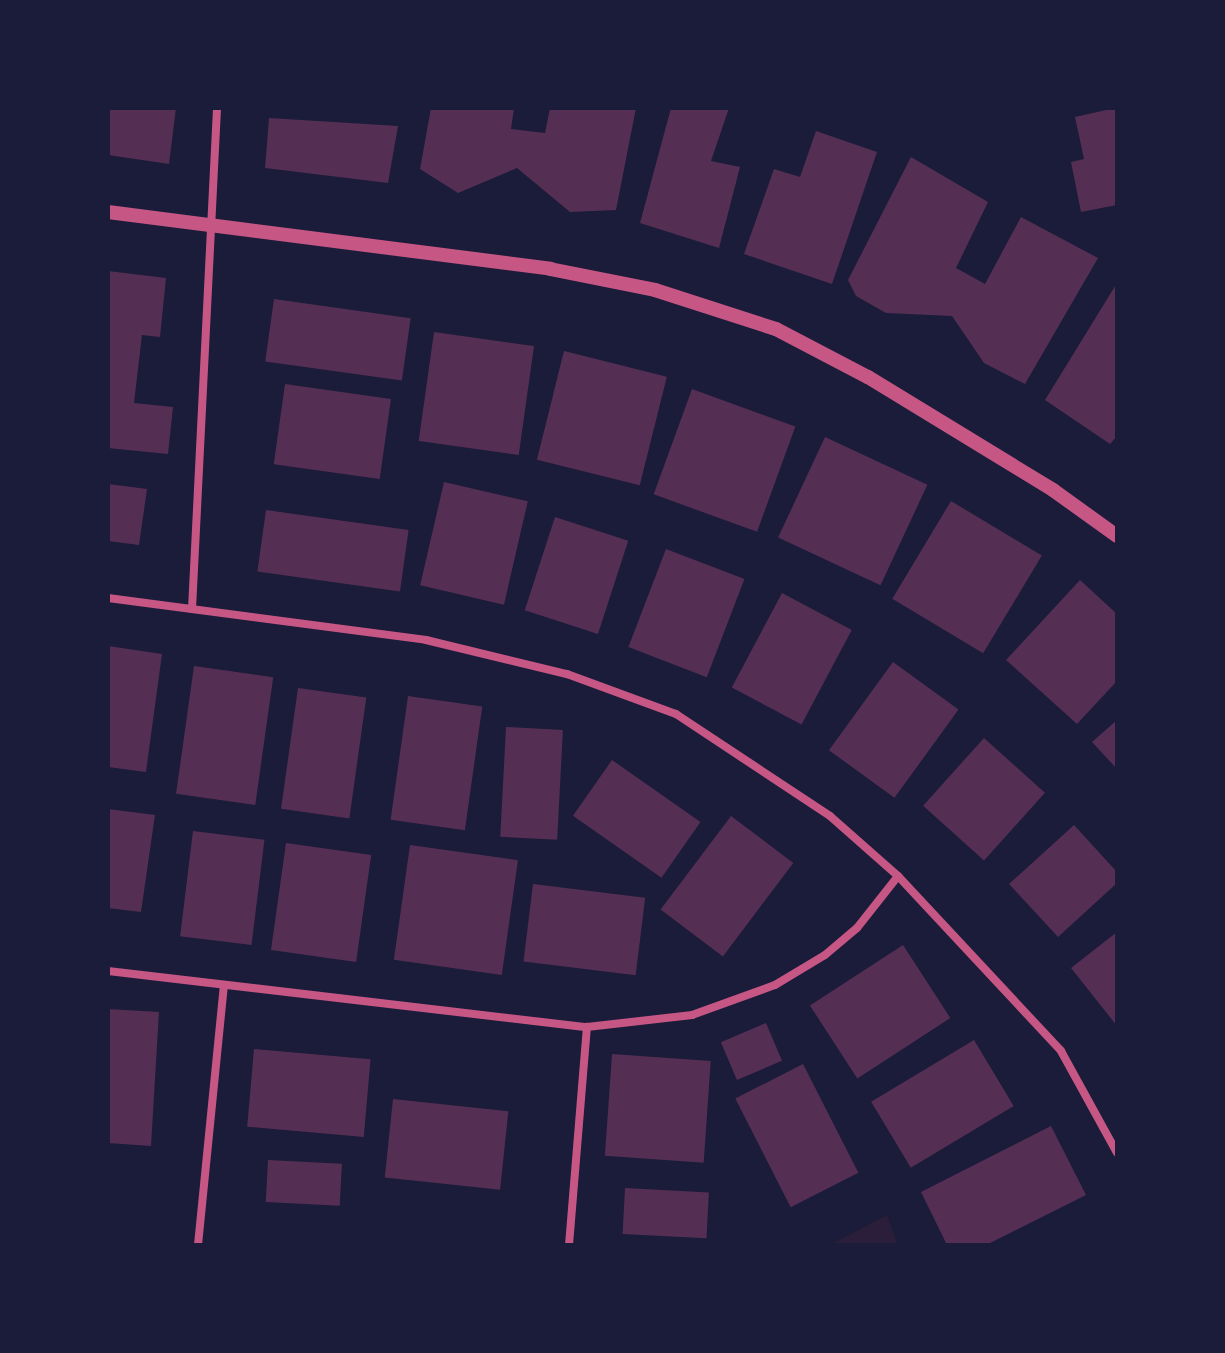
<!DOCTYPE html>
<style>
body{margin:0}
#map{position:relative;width:1225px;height:1353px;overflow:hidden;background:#1b1b3a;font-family:"IBM Plex Sans",sans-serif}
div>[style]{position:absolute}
.green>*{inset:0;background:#2a1e3b}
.building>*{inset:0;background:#542f53;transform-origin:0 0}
.minor>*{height:8px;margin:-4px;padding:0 4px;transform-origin:4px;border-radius:4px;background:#c65784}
.tertiary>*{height:14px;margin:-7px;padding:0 7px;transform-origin:7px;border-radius:7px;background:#c65784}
span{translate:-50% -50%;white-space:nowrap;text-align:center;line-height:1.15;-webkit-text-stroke:7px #1b1b3a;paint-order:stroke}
.frame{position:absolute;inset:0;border:110px solid #1b1b3a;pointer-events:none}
</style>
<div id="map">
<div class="green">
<i style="clip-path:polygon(887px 1215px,898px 1245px,830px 1245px)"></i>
</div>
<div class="building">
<i style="clip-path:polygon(108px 108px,176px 108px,169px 164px,108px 155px)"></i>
<i style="clip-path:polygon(431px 108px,514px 108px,511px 129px,545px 133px,550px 108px,636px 108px,616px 210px,570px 212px,517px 168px,458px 193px,420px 169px)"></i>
<i style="clip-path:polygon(671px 108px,729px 108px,711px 161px,740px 167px,719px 248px,640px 223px)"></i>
<i style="clip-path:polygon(1115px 108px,1117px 205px,1081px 212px,1071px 162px,1084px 159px,1075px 117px)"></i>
<i style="clip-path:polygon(269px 118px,398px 126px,388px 183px,265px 168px)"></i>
<i style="clip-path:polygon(816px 131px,877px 152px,832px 284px,744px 254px,774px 169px,800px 177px)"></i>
<i style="clip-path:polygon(911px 157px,988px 202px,956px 268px,985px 284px,1021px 217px,1098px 258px,1025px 384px,984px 363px,952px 316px,886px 313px,856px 296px,848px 280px)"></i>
<i style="clip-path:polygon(108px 271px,166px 278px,160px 337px,142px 335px,134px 403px,173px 407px,168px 454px,108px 448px)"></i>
<i style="clip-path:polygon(1117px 283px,1117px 436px,1110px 444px,1045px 400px)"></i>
<i style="left:274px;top:299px;width:138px;height:63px;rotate:8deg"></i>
<i style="left:434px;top:332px;width:101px;height:110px;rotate:8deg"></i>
<i style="left:564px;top:351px;width:106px;height:112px;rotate:14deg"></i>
<i style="left:285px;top:384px;width:107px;height:81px;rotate:8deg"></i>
<i style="left:692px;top:389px;width:110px;height:112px;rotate:20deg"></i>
<i style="left:825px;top:437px;width:113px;height:111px;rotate:25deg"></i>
<i style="left:444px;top:482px;width:86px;height:106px;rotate:13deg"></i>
<i style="clip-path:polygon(108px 484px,147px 489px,139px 545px,108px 541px)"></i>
<i style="left:951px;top:501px;width:106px;height:114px;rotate:31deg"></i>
<i style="left:266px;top:510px;width:144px;height:62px;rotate:8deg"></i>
<i style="left:555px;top:517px;width:77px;height:98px;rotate:18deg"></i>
<i style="left:666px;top:549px;width:84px;height:105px;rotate:21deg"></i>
<i style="clip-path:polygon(1080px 580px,1117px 614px,1117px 681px,1077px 724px,1006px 660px)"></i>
<i style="left:782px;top:593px;width:79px;height:107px;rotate:28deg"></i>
<i style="clip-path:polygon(108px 646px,162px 654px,146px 772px,108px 767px)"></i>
<i style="left:893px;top:662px;width:81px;height:109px;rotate:36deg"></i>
<i style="left:194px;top:666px;width:80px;height:129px;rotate:8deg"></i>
<i style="left:298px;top:688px;width:69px;height:122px;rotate:8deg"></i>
<i style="left:408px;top:696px;width:75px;height:125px;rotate:8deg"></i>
<i style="clip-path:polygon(1117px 720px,1117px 769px,1092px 742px)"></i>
<i style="left:506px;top:727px;width:57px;height:110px;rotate:3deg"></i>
<i style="left:984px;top:738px;width:82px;height:91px;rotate:42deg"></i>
<i style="left:612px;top:760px;width:108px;height:68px;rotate:35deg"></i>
<i style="clip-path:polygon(108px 809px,155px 815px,141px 912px,108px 908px)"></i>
<i style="left:731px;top:816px;width:78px;height:117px;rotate:37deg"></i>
<i style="clip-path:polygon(1074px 825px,1117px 872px,1117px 883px,1058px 937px,1009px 884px)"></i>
<i style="left:193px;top:831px;width:72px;height:106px;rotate:7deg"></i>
<i style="left:286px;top:843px;width:86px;height:108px;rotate:8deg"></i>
<i style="left:410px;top:845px;width:109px;height:116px;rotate:8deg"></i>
<i style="left:533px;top:884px;width:113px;height:78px;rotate:7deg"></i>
<i style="clip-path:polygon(1117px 932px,1117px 1026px,1071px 968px)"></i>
<i style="left:903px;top:945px;width:87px;height:111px;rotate:57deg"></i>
<i style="clip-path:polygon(108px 1009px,159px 1012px,151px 1146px,108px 1143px)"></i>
<i style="left:766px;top:1023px;width:41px;height:49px;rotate:67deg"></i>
<i style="left:974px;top:1040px;width:77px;height:120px;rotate:59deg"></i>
<i style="left:254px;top:1049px;width:117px;height:78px;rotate:5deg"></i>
<i style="left:612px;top:1054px;width:99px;height:102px;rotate:4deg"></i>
<i style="left:803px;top:1064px;width:122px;height:76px;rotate:63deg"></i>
<i style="left:393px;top:1099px;width:116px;height:79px;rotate:6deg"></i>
<i style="clip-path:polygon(1051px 1126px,1086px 1195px,986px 1245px,947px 1245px,921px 1192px)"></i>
<i style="left:268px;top:1160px;width:74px;height:42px;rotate:3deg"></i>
<i style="left:625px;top:1188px;width:84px;height:46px;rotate:3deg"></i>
</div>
<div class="minor">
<i style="left:108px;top:598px;width:321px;rotate:7.5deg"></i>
<i style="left:426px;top:640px;width:145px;rotate:13.6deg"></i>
<i style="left:567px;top:674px;width:116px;rotate:20.2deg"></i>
<i style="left:676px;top:714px;width:185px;rotate:33.5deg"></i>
<i style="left:830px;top:816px;width:91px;rotate:41.4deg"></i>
<i style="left:898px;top:876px;width:239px;rotate:47deg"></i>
<i style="left:1061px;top:1051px;width:116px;rotate:61.2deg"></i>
<i style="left:192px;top:609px;width:502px;rotate:-87.14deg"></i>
<i style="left:108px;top:971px;width:482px;rotate:6.7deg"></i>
<i style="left:587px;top:1027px;width:106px;rotate:-6.5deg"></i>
<i style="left:692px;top:1015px;width:88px;rotate:-19.9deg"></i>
<i style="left:775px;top:985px;width:58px;rotate:-31deg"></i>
<i style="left:825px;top:955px;width:42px;rotate:-40.2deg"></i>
<i style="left:857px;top:928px;width:66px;rotate:-51.7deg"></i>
<i style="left:198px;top:1245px;width:261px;rotate:-84.3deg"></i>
<i style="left:569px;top:1245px;width:219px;rotate:-85.3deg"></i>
</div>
<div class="tertiary">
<i style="left:108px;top:212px;width:446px;rotate:7.3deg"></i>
<i style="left:550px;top:269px;width:107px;rotate:11.3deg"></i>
<i style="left:655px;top:290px;width:127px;rotate:17.9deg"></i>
<i style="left:776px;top:329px;width:104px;rotate:27.6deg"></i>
<i style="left:868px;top:377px;width:217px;rotate:31.4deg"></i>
<i style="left:1053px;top:490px;width:79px;rotate:35.7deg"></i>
</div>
<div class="frame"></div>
</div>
